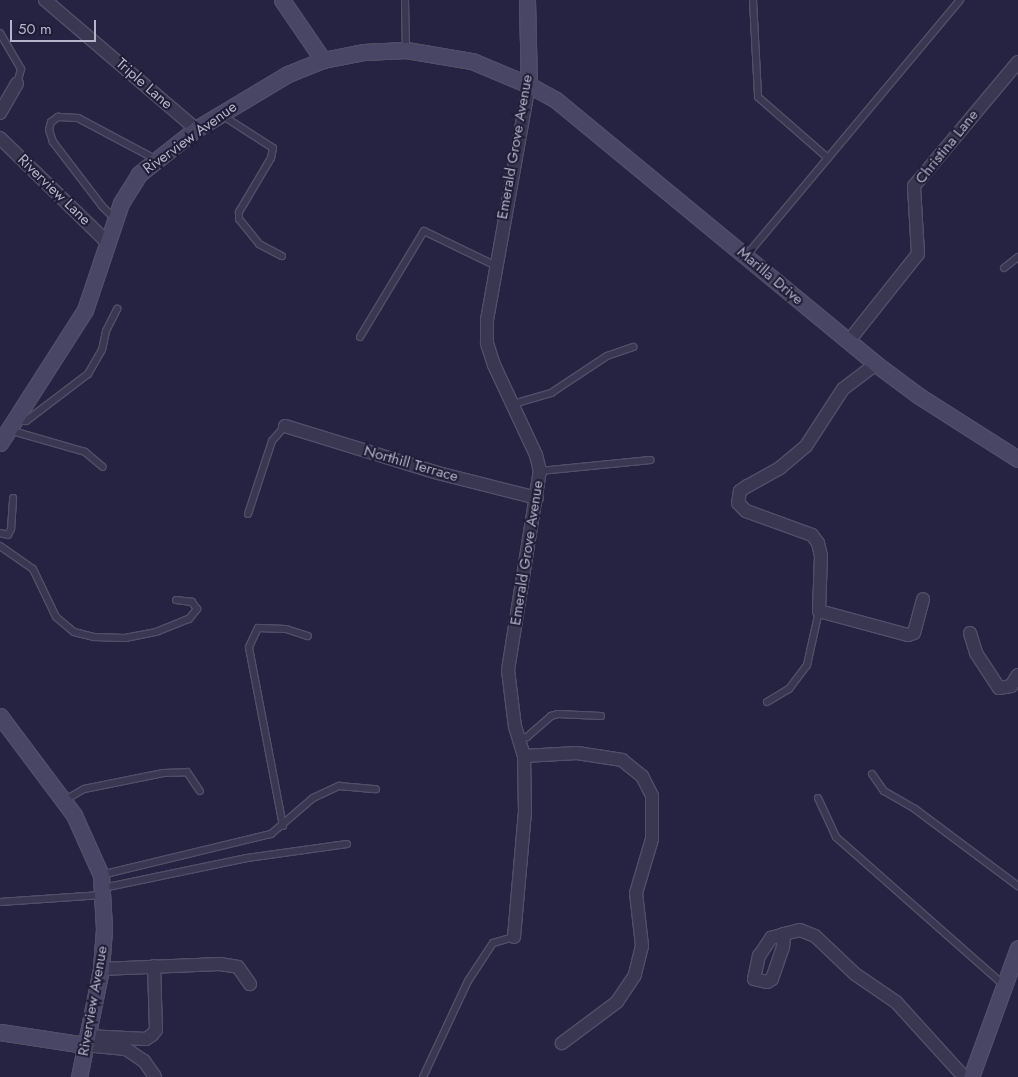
<!DOCTYPE html>
<style>
body{margin:0}
#map{position:relative;width:1018px;height:1077px;overflow:hidden;background:#252341;font-family:Jost,sans-serif}
div>[style]{position:absolute}
.roads{filter:drop-shadow(1px 0 #514f68) drop-shadow(-1px 0 #514f68) drop-shadow(0 1px #514f68) drop-shadow(0 -1px #514f68)}
.lane>*{height:6px;margin:-3px;padding:0 3px;transform-origin:3px;border-radius:3px;background:#393751}
.street>*{height:12px;margin:-6px;padding:0 6px;transform-origin:6px;border-radius:6px;background:#393751}
.secondary>*{height:15px;margin:-7.5px;padding:0 7.5px;transform-origin:7.5px;border-radius:7.5px;background:#494564}
span{translate:-50% -50%;white-space:nowrap;text-align:center;line-height:1.15;-webkit-text-stroke:4px #1e1c36;paint-order:stroke}
.street-label{font-size:15px;color:#b6b4cb}
.scale{position:absolute;left:10px;top:20px;width:86px;height:22px;box-sizing:border-box;border:2px solid #b6b4cb;border-top:0;padding-left:6px;font-size:15px;line-height:18px;white-space:nowrap;color:#b6b4cb;-webkit-text-stroke:4px #1e1c36;paint-order:stroke}
</style>
<div id="map">
<div class="roads">
<div class="lane">
<i style="left:405px;top:0;width:50px;rotate:88.9deg"></i>
<i style="left:753px;top:0;width:97px;rotate:87deg"></i>
<i style="left:758px;top:97px;width:93px;rotate:41.1deg"></i>
<i style="left:0;top:33px;width:42px;rotate:59.7deg"></i>
<i style="left:21px;top:69px;width:16px;rotate:105deg"></i>
<i style="left:220px;top:114px;width:63px;rotate:32.7deg"></i>
<i style="left:273px;top:148px;width:10px;rotate:101deg"></i>
<i style="left:271px;top:158px;width:63px;rotate:120.7deg"></i>
<i style="left:239px;top:212px;width:7px;rotate:90deg"></i>
<i style="left:239px;top:219px;width:32px;rotate:51deg"></i>
<i style="left:259px;top:244px;width:26px;rotate:28deg"></i>
<i style="left:115px;top:219px;width:18px;rotate:-135deg"></i>
<i style="left:102px;top:206px;width:81px;rotate:-127.4deg"></i>
<i style="left:53px;top:142px;width:13px;rotate:-108deg"></i>
<i style="left:49px;top:130px;width:8px;rotate:-76deg"></i>
<i style="left:51px;top:122px;width:9px;rotate:-36deg"></i>
<i style="left:58px;top:117px;width:20px;rotate:3deg"></i>
<i style="left:78px;top:118px;width:87px;rotate:28deg"></i>
<i style="left:746px;top:256px;width:334px;rotate:-50.1deg"></i>
<i style="left:1004px;top:268px;width:18px;rotate:-38deg"></i>
<i style="left:360px;top:337px;width:124px;rotate:-58.9deg"></i>
<i style="left:424px;top:231px;width:78px;rotate:25.9deg"></i>
<i style="left:513px;top:404px;width:40px;rotate:-16deg"></i>
<i style="left:551px;top:393px;width:67px;rotate:-33.5deg"></i>
<i style="left:607px;top:356px;width:28px;rotate:-19deg"></i>
<i style="left:15px;top:420px;width:11px;rotate:5deg"></i>
<i style="left:26px;top:421px;width:78px;rotate:-37.2deg"></i>
<i style="left:88px;top:374px;width:28px;rotate:-60deg"></i>
<i style="left:102px;top:350px;width:19px;rotate:-78deg"></i>
<i style="left:106px;top:331px;width:25px;rotate:-63deg"></i>
<i style="left:9px;top:430px;width:79px;rotate:16.1deg"></i>
<i style="left:85px;top:452px;width:23px;rotate:40deg"></i>
<i style="left:540px;top:471px;width:111px;rotate:-5.7deg"></i>
<i style="left:248px;top:514px;width:77px;rotate:-71.8deg"></i>
<i style="left:272px;top:441px;width:20px;rotate:-49deg"></i>
<i style="left:0;top:533px;width:8px;rotate:14deg"></i>
<i style="left:8px;top:535px;width:7px;rotate:-63deg"></i>
<i style="left:11px;top:529px;width:31px;rotate:-86deg"></i>
<i style="left:0;top:546px;width:40px;rotate:34.9deg"></i>
<i style="left:33px;top:569px;width:53px;rotate:64.4deg"></i>
<i style="left:56px;top:617px;width:23px;rotate:40deg"></i>
<i style="left:74px;top:632px;width:21px;rotate:14deg"></i>
<i style="left:94px;top:637px;width:31px;rotate:2deg"></i>
<i style="left:125px;top:638px;width:32px;rotate:-11deg"></i>
<i style="left:156px;top:632px;width:35px;rotate:-22deg"></i>
<i style="left:189px;top:619px;width:13px;rotate:-51deg"></i>
<i style="left:197px;top:609px;width:9px;rotate:-126deg"></i>
<i style="left:192px;top:602px;width:16px;rotate:-173deg"></i>
<i style="left:767px;top:702px;width:26px;rotate:-31deg"></i>
<i style="left:789px;top:689px;width:30px;rotate:-53deg"></i>
<i style="left:807px;top:665px;width:55px;rotate:-77.5deg"></i>
<i style="left:518px;top:738px;width:9px;rotate:-6deg"></i>
<i style="left:527px;top:737px;width:32px;rotate:-41deg"></i>
<i style="left:551px;top:716px;width:7px;rotate:-16deg"></i>
<i style="left:558px;top:714px;width:43px;rotate:2.7deg"></i>
<i style="left:872px;top:774px;width:21px;rotate:55deg"></i>
<i style="left:884px;top:791px;width:36px;rotate:30deg"></i>
<i style="left:915px;top:809px;width:129px;rotate:36.8deg"></i>
<i style="left:818px;top:798px;width:43px;rotate:65.2deg"></i>
<i style="left:836px;top:837px;width:224px;rotate:41.4deg"></i>
<i style="left:65px;top:800px;width:22px;rotate:-30deg"></i>
<i style="left:84px;top:789px;width:81px;rotate:-11.4deg"></i>
<i style="left:163px;top:773px;width:24px;rotate:-2deg"></i>
<i style="left:187px;top:772px;width:23px;rotate:56deg"></i>
<i style="left:283px;top:826px;width:182px;rotate:-100.8deg"></i>
<i style="left:249px;top:647px;width:21px;rotate:-65deg"></i>
<i style="left:258px;top:628px;width:28px;rotate:2deg"></i>
<i style="left:286px;top:629px;width:23px;rotate:18deg"></i>
<i style="left:101px;top:875px;width:175px;rotate:-13.6deg"></i>
<i style="left:271px;top:834px;width:55px;rotate:-40.6deg"></i>
<i style="left:313px;top:798px;width:29px;rotate:-25deg"></i>
<i style="left:339px;top:786px;width:37px;rotate:5deg"></i>
<i style="left:103px;top:888px;width:147px;rotate:-11.8deg"></i>
<i style="left:247px;top:858px;width:101px;rotate:-8deg"></i>
<i style="left:0;top:902px;width:102px;rotate:-3.9deg"></i>
<i style="left:423px;top:1077px;width:106px;rotate:-64.9deg"></i>
<i style="left:468px;top:981px;width:45px;rotate:-56.7deg"></i>
<i style="left:493px;top:943px;width:22px;rotate:-16deg"></i>
</div>
<div class="street">
<i style="left:45px;top:0;width:199px;rotate:40.5deg"></i>
<i style="left:0;top:113px;width:34px;rotate:-60deg"></i>
<i style="left:0;top:138px;width:149px;rotate:44.2deg"></i>
<i style="left:848px;top:342px;width:112px;rotate:-51.5deg"></i>
<i style="left:918px;top:254px;width:68px;rotate:-93.4deg"></i>
<i style="left:914px;top:186px;width:162px;rotate:-50deg"></i>
<i style="left:876px;top:364px;width:41px;rotate:142.9deg"></i>
<i style="left:843px;top:389px;width:68px;rotate:123deg"></i>
<i style="left:806px;top:446px;width:34px;rotate:140deg"></i>
<i style="left:780px;top:468px;width:38px;rotate:151deg"></i>
<i style="left:747px;top:486px;width:9px;rotate:144deg"></i>
<i style="left:740px;top:491px;width:12px;rotate:99deg"></i>
<i style="left:738px;top:503px;width:11px;rotate:45deg"></i>
<i style="left:746px;top:511px;width:70px;rotate:20deg"></i>
<i style="left:812px;top:535px;width:10px;rotate:53deg"></i>
<i style="left:818px;top:543px;width:13px;rotate:77deg"></i>
<i style="left:821px;top:556px;width:55px;rotate:92.1deg"></i>
<i style="left:819px;top:611px;width:92px;rotate:15.1deg"></i>
<i style="left:908px;top:635px;width:6px;rotate:-18deg"></i>
<i style="left:914px;top:633px;width:35px;rotate:-75deg"></i>
<i style="left:285px;top:426px;width:160px;rotate:17.1deg"></i>
<i style="left:438px;top:473px;width:102px;rotate:14.2deg"></i>
<i style="left:970px;top:633px;width:21px;rotate:73deg"></i>
<i style="left:976px;top:653px;width:42px;rotate:56.7deg"></i>
<i style="left:999px;top:688px;width:12px;rotate:-9deg"></i>
<i style="left:1011px;top:686px;width:13px;rotate:-58deg"></i>
<i style="left:524px;top:756px;width:53px;rotate:-3.2deg"></i>
<i style="left:577px;top:753px;width:46px;rotate:8.8deg"></i>
<i style="left:622px;top:760px;width:26px;rotate:39deg"></i>
<i style="left:642px;top:776px;width:22px;rotate:63deg"></i>
<i style="left:652px;top:796px;width:43px;rotate:90deg"></i>
<i style="left:652px;top:839px;width:56px;rotate:106.5deg"></i>
<i style="left:636px;top:893px;width:53px;rotate:83.5deg"></i>
<i style="left:642px;top:946px;width:30px;rotate:104deg"></i>
<i style="left:635px;top:975px;width:32px;rotate:124deg"></i>
<i style="left:617px;top:1002px;width:69px;rotate:143.3deg"></i>
<i style="left:784px;top:934px;width:13px;rotate:94deg"></i>
<i style="left:783px;top:947px;width:34px;rotate:109deg"></i>
<i style="left:772px;top:979px;width:6px;rotate:149deg"></i>
<i style="left:767px;top:982px;width:13px;rotate:-167deg"></i>
<i style="left:754px;top:979px;width:24px;rotate:-78deg"></i>
<i style="left:759px;top:956px;width:22px;rotate:-56deg"></i>
<i style="left:771px;top:938px;width:14px;rotate:-17deg"></i>
<i style="left:784px;top:934px;width:16px;rotate:-14deg"></i>
<i style="left:800px;top:930px;width:16px;rotate:22deg"></i>
<i style="left:815px;top:936px;width:55px;rotate:43.5deg"></i>
<i style="left:855px;top:974px;width:50px;rotate:34.3deg"></i>
<i style="left:896px;top:1002px;width:101px;rotate:47.8deg"></i>
<i style="left:514px;top:937px;width:125px;rotate:-85deg"></i>
<i style="left:525px;top:812px;width:56px;rotate:-91deg"></i>
<i style="left:524px;top:756px;width:30px;rotate:-107deg"></i>
<i style="left:515px;top:727px;width:57px;rotate:-97deg"></i>
<i style="left:508px;top:670px;width:202px;rotate:-80.9deg"></i>
<i style="left:540px;top:471px;width:16px;rotate:-104deg"></i>
<i style="left:536px;top:455px;width:99px;rotate:-115deg"></i>
<i style="left:494px;top:365px;width:23px;rotate:-108deg"></i>
<i style="left:487px;top:343px;width:23px;rotate:-90deg"></i>
<i style="left:487px;top:320px;width:239px;rotate:-79.9deg"></i>
<i style="left:101px;top:969px;width:119px;rotate:-2.4deg"></i>
<i style="left:220px;top:964px;width:18px;rotate:9deg"></i>
<i style="left:238px;top:967px;width:21px;rotate:55deg"></i>
<i style="left:87px;top:1036px;width:59px;rotate:2.9deg"></i>
<i style="left:146px;top:1039px;width:7px;rotate:-34deg"></i>
<i style="left:152px;top:1035px;width:6px;rotate:-51deg"></i>
<i style="left:156px;top:1030px;width:64px;rotate:-91.8deg"></i>
<i style="left:85px;top:1045px;width:41px;rotate:5.6deg"></i>
<i style="left:126px;top:1049px;width:22px;rotate:34deg"></i>
<i style="left:144px;top:1061px;width:19px;rotate:55deg"></i>
</div>
<div class="secondary">
<i style="left:282px;top:0;width:73px;rotate:55.7deg"></i>
<i style="left:527px;top:0;width:85px;rotate:88.7deg"></i>
<i style="left:0;top:443px;width:158px;rotate:-57.4deg"></i>
<i style="left:85px;top:310px;width:113px;rotate:-71.4deg"></i>
<i style="left:121px;top:203px;width:34px;rotate:-58deg"></i>
<i style="left:139px;top:174px;width:73px;rotate:-38.3deg"></i>
<i style="left:196px;top:129px;width:107px;rotate:-30.9deg"></i>
<i style="left:288px;top:74px;width:38px;rotate:-22deg"></i>
<i style="left:323px;top:60px;width:42px;rotate:-11deg"></i>
<i style="left:364px;top:52px;width:42px;rotate:-2.7deg"></i>
<i style="left:406px;top:50px;width:67px;rotate:9.5deg"></i>
<i style="left:472px;top:61px;width:62px;rotate:22.8deg"></i>
<i style="left:529px;top:85px;width:31px;rotate:29deg"></i>
<i style="left:556px;top:100px;width:415px;rotate:39.5deg"></i>
<i style="left:876px;top:364px;width:54px;rotate:36.7deg"></i>
<i style="left:919px;top:396px;width:117px;rotate:32.5deg"></i>
<i style="left:0;top:716px;width:124px;rotate:53.2deg"></i>
<i style="left:74px;top:815px;width:66px;rotate:65.8deg"></i>
<i style="left:101px;top:875px;width:54px;rotate:86.8deg"></i>
<i style="left:104px;top:929px;width:40px;rotate:94.3deg"></i>
<i style="left:101px;top:969px;width:110px;rotate:101.5deg"></i>
<i style="left:0;top:1032px;width:86px;rotate:8.7deg"></i>
<i style="left:971px;top:1077px;width:137px;rotate:-70deg"></i>
</div>
</div>
<div class="street-label">
<span style="left:144px;top:84px;rotate:41deg">Triple Lane</span>
<span style="left:190px;top:138px;rotate:-36deg">Riverview Avenue</span>
<span style="left:515px;top:147px;rotate:-80deg">Emerald Grove Avenue</span>
<span style="left:947px;top:147px;rotate:-51deg">Christina Lane</span>
<span style="left:54px;top:190px;rotate:44deg">Riverview Lane</span>
<span style="left:770px;top:276px;rotate:40deg">Marilla Drive</span>
<span style="left:411px;top:464px;rotate:16deg">Northill Terrace</span>
<span style="left:527px;top:553px;rotate:-81deg">Emerald Grove Avenue</span>
<span style="left:93px;top:1001px;rotate:-80deg">Riverview Avenue</span>
</div>
<div class="scale">50 m</div>
</div>
